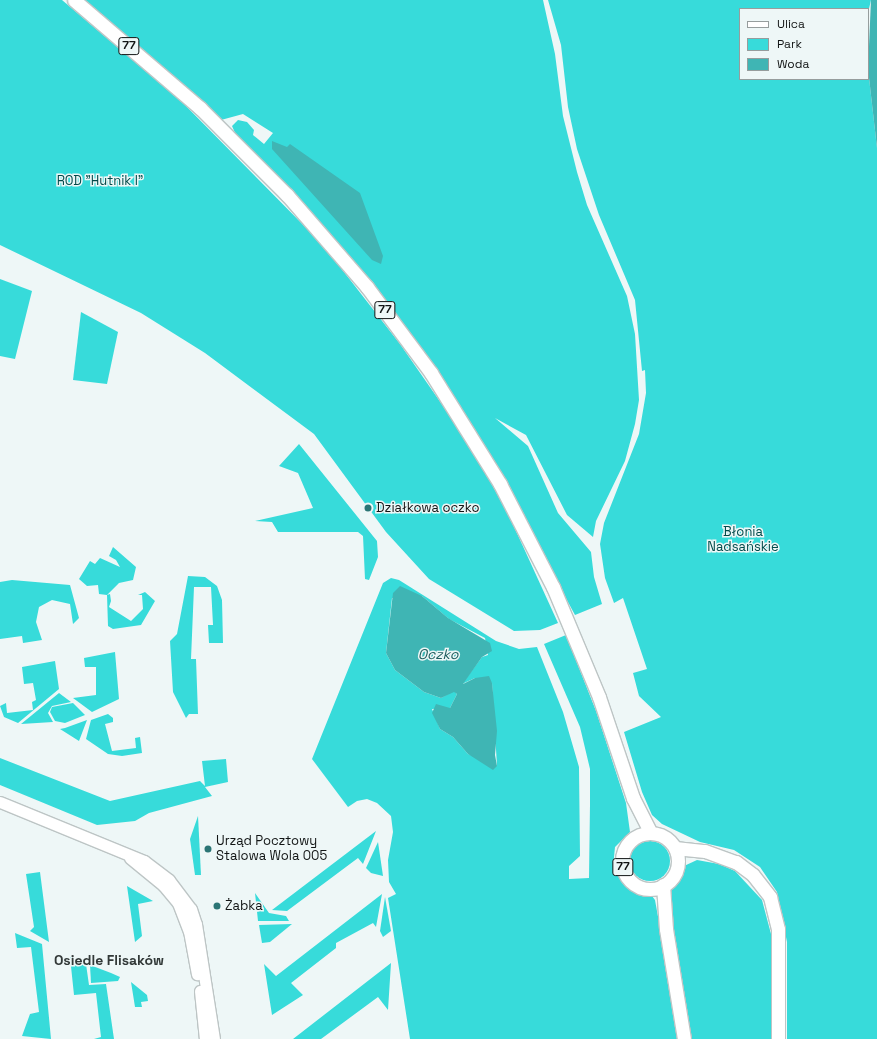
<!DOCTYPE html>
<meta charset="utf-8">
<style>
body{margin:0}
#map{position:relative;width:877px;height:1039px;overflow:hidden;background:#eef7f7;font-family:"Space Grotesk",sans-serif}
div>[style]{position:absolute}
.green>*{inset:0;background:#37dbda}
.round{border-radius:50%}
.water>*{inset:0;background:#3fb5b4}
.roads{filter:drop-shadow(1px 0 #bdc5c5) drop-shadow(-1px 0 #bdc5c5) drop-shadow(0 1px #bdc5c5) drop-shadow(0 -1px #bdc5c5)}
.secondary>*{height:11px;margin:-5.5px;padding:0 5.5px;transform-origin:5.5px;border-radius:5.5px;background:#fff}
.primary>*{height:13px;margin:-6.5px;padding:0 6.5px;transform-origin:6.5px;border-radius:6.5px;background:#fff}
.primary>.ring{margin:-6.5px;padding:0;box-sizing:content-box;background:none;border:13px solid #fff;border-radius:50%}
.dots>*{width:11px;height:11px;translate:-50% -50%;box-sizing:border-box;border:2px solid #eef7f7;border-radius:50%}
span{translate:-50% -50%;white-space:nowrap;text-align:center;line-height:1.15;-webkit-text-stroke:3px #eef7f7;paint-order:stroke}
.shield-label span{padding:1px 3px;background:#eef7f7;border:1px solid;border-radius:3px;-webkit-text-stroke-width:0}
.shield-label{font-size:12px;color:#121515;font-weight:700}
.park-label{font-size:13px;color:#004a4a}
.poi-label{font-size:13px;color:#121515}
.left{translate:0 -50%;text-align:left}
.water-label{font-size:14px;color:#1f5e5e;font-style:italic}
.neighbourhood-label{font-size:14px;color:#323938;font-weight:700}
.legend{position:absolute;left:739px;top:8px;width:130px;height:72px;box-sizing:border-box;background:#eef7f7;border:1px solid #969d9d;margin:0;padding:5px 7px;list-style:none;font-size:12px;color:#121515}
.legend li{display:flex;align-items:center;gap:8px;height:20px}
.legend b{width:20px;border:1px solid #969d9d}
</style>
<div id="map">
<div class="green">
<i style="clip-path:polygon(0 0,62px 0,180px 100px,323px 245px,400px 344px,466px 439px,505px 507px,558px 623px,540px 630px,514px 631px,429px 579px,386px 532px,314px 434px,205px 353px,141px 313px,0 245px)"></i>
<i style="clip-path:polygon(84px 0,543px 0,555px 54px,563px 116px,577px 172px,587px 205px,627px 296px,635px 334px,639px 400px,635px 424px,625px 461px,596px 521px,593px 537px,567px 515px,526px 435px,495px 418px,528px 446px,558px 513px,591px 552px,594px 577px,602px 604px,575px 615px,480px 439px,427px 358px,372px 281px,236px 135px,232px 126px,238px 120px,247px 122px,254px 130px,253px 135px,264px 144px,273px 133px,243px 114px,221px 120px)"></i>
<i style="clip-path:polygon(548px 0,871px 0,868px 13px,868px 9px,740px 9px,740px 79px,868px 79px,868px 69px,877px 148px,877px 1039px,787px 1039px,787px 942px,777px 892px,760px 867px,734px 850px,700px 842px,662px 824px,652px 815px,642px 792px,624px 732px,661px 717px,639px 696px,633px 673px,647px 669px,623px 598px,614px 603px,605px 578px,600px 544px,604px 523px,639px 434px,646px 393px,645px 370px,642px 371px,635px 300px,599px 215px,577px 149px,568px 107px,561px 45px)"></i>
<i style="clip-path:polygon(0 279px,32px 291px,15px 359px,0 356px)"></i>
<i style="clip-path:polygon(81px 312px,118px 332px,107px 384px,73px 380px)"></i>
<i style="clip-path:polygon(299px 444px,377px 541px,378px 557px,369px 580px,365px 579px,363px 536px,358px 532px,278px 532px,272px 522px,255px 521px,313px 508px,298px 473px,279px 466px)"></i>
<i style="clip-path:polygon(113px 547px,136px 567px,133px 580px,119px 583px,107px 595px,110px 594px,111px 601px,109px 607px,131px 621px,143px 609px,142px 595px,138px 595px,145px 592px,155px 601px,141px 625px,113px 629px,108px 626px,107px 595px,99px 594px,98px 585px,87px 586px,79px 579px,90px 561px,95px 564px,100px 558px,120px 567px,116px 560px,109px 556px)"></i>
<i style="clip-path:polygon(188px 576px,205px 577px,217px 586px,222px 600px,223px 643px,209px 643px,208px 625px,213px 625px,211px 587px,194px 587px,191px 659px,196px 659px,198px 714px,189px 714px,186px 718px,173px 692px,170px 641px,177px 634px)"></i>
<i style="clip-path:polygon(evenodd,391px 578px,399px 580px,496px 641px,519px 649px,537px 647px,563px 712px,579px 767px,580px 856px,569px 866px,569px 879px,589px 878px,590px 804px,590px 769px,580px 727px,544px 644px,566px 635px,596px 711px,626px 803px,630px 832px,615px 847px,613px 867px,621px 877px,628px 877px,646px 888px,655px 900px,680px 1039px,410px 1039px,388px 898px,396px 894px,389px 882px,388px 860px,393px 832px,391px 816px,377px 803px,367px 799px,357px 801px,348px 807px,312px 759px,383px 583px,391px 578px,422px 596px,449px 619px,485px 638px,488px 655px,482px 657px,462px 684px,475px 678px,492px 683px,497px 766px,468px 754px,453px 737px,440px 729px,432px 709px,450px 708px,457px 694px,454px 691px,441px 698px,424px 692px,395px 670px,386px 653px,392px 598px,422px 596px)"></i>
<i style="clip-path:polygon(12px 580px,70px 585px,79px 618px,73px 624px,70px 604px,52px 600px,39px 607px,36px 622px,42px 640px,23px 643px,22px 636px,0 639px,0 582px)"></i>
<i style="clip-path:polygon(115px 652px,119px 699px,92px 712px,73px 698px,96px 695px,96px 667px,85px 667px,84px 658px)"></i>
<i style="clip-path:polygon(55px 661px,59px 689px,18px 723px,4px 717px,0 706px,6px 703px,7px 713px,33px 710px,32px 702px,36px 700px,33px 683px,24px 684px,22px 667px)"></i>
<i style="clip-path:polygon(59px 693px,71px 702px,52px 706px,48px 713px,53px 722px,21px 724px)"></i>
<i style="clip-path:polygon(73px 703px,85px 715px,65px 723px,55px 721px,50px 712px,52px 707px)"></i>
<i style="clip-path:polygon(108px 714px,113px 718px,113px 722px,105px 724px,112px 751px,136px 748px,135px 738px,140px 737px,142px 753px,122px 756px,108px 754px,86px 739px,91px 720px)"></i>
<i style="clip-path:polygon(87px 720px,79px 741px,60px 729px,65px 728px)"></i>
<i style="clip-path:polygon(0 758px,110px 801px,200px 781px,205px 786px,202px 761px,226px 759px,228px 782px,205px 787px,212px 796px,149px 813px,135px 821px,97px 825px,0 785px)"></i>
<i style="clip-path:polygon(198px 816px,201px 875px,195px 875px,190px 839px)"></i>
<i style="clip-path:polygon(376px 831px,363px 864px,358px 858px,287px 911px,272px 910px)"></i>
<i class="round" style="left:630px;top:841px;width:40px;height:40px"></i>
<i style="clip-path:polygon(378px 842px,383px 876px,371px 873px,366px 868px)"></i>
<i style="clip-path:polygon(697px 860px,719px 864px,735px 871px,762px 900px,771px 934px,771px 1039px,691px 1039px,666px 897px,684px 866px)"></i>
<i style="clip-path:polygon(40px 872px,49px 942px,30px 931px,34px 927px,26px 874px)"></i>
<i style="clip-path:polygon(127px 886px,153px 901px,138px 904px,142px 936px,135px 942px)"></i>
<i style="clip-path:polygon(255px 893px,269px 913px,286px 916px,289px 921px,258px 921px)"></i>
<i style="clip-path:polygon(382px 894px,376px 927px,373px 923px,336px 943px,336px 948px,291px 983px,303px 995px,272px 1015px,264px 964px,276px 976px)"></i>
<i style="clip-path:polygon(385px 897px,391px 931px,383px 937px,380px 931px)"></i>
<i style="clip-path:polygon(292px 924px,270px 942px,262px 943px,259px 925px)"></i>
<i style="clip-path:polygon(15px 933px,42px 944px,51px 1039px,22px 1036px,30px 1014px,39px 1012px,31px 947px,17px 948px)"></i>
<i style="clip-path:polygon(70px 957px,86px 964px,89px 985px,106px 984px,114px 1039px,94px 1039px,101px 1037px,96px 993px,74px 995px)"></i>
<i style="clip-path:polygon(391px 963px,388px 1010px,378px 997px,321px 1039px,293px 1039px)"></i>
<i style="clip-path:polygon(90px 965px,111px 973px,120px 977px,118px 981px,91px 983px)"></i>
<i style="clip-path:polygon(131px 982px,147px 995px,148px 1001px,141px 1002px,142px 1007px,135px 1007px)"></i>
</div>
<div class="water">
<i style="clip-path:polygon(871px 0,877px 0,877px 148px,868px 69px)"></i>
<i style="clip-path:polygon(272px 141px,287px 147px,290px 144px,360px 193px,383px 256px,381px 264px,372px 260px,272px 149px)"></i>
<i style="clip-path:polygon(400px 586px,422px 596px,448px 618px,490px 643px,492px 651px,482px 657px,463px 684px,475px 678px,489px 676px,492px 683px,497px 731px,495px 755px,497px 766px,493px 770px,468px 754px,453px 737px,440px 729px,432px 713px,436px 704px,450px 708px,457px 694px,454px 692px,441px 698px,424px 692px,395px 670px,386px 653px,393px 593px)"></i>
</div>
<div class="roads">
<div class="secondary">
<i style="left:0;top:802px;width:156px;rotate:22.3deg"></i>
<i style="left:144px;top:861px;width:31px;rotate:37deg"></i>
<i style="left:169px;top:880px;width:36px;rotate:53deg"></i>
<i style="left:191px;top:909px;width:16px;rotate:72deg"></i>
<i style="left:196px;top:924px;width:116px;rotate:81.1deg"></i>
<i style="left:130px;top:858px;width:43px;rotate:39.3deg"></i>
<i style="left:163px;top:885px;width:23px;rotate:50deg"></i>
<i style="left:178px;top:903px;width:30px;rotate:69deg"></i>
<i style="left:189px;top:931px;width:44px;rotate:79.5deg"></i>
<i style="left:200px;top:991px;width:48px;rotate:84.1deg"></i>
</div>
<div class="primary">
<i style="left:74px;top:0;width:166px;rotate:40.6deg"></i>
<i style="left:200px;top:108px;width:123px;rotate:45deg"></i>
<i style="left:287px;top:195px;width:122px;rotate:49deg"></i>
<i style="left:367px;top:287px;width:107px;rotate:53.3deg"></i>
<i style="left:431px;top:373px;width:131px;rotate:58.1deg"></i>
<i style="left:500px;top:484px;width:116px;rotate:62.8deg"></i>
<i style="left:553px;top:587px;width:119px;rotate:67.3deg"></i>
<i style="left:599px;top:697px;width:107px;rotate:71.4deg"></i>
<i style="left:633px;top:798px;width:39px;rotate:63deg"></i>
<i class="ring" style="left:622px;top:833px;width:43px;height:43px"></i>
<i style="left:675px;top:848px;width:30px;rotate:6deg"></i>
<i style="left:705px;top:851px;width:33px;rotate:20deg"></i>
<i style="left:736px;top:862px;width:21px;rotate:37deg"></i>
<i style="left:753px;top:875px;width:28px;rotate:52deg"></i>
<i style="left:770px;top:897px;width:33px;rotate:76deg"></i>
<i style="left:778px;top:929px;width:110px;rotate:90deg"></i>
<i style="left:663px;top:885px;width:44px;rotate:86.1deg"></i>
<i style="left:666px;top:929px;width:111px;rotate:80.7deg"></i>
</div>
</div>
<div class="dots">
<i style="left:368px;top:508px;background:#2b7575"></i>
<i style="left:208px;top:849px;background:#2b7575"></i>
<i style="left:217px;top:906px;background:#2b7575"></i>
</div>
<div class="shield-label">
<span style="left:129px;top:46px">77</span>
<span style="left:385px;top:310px">77</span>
<span style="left:623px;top:867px">77</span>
</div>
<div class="park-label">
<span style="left:100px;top:181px">ROD "Hutnik I"</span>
<span style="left:743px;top:540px">Błonia<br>Nadsańskie</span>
</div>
<div class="poi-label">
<span class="left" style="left:376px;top:508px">Działkowa oczko</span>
<span class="left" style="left:216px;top:849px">Urząd Pocztowy<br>Stalowa Wola 005</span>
<span class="left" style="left:225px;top:906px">Żabka</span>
</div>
<div class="water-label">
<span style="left:438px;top:654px">Oczko</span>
</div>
<div class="neighbourhood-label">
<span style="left:109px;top:960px">Osiedle Flisaków</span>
</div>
<ul class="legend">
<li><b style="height:5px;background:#fff"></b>Ulica</li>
<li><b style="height:11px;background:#37dbda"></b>Park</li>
<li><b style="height:11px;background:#3fb5b4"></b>Woda</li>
</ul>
</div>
